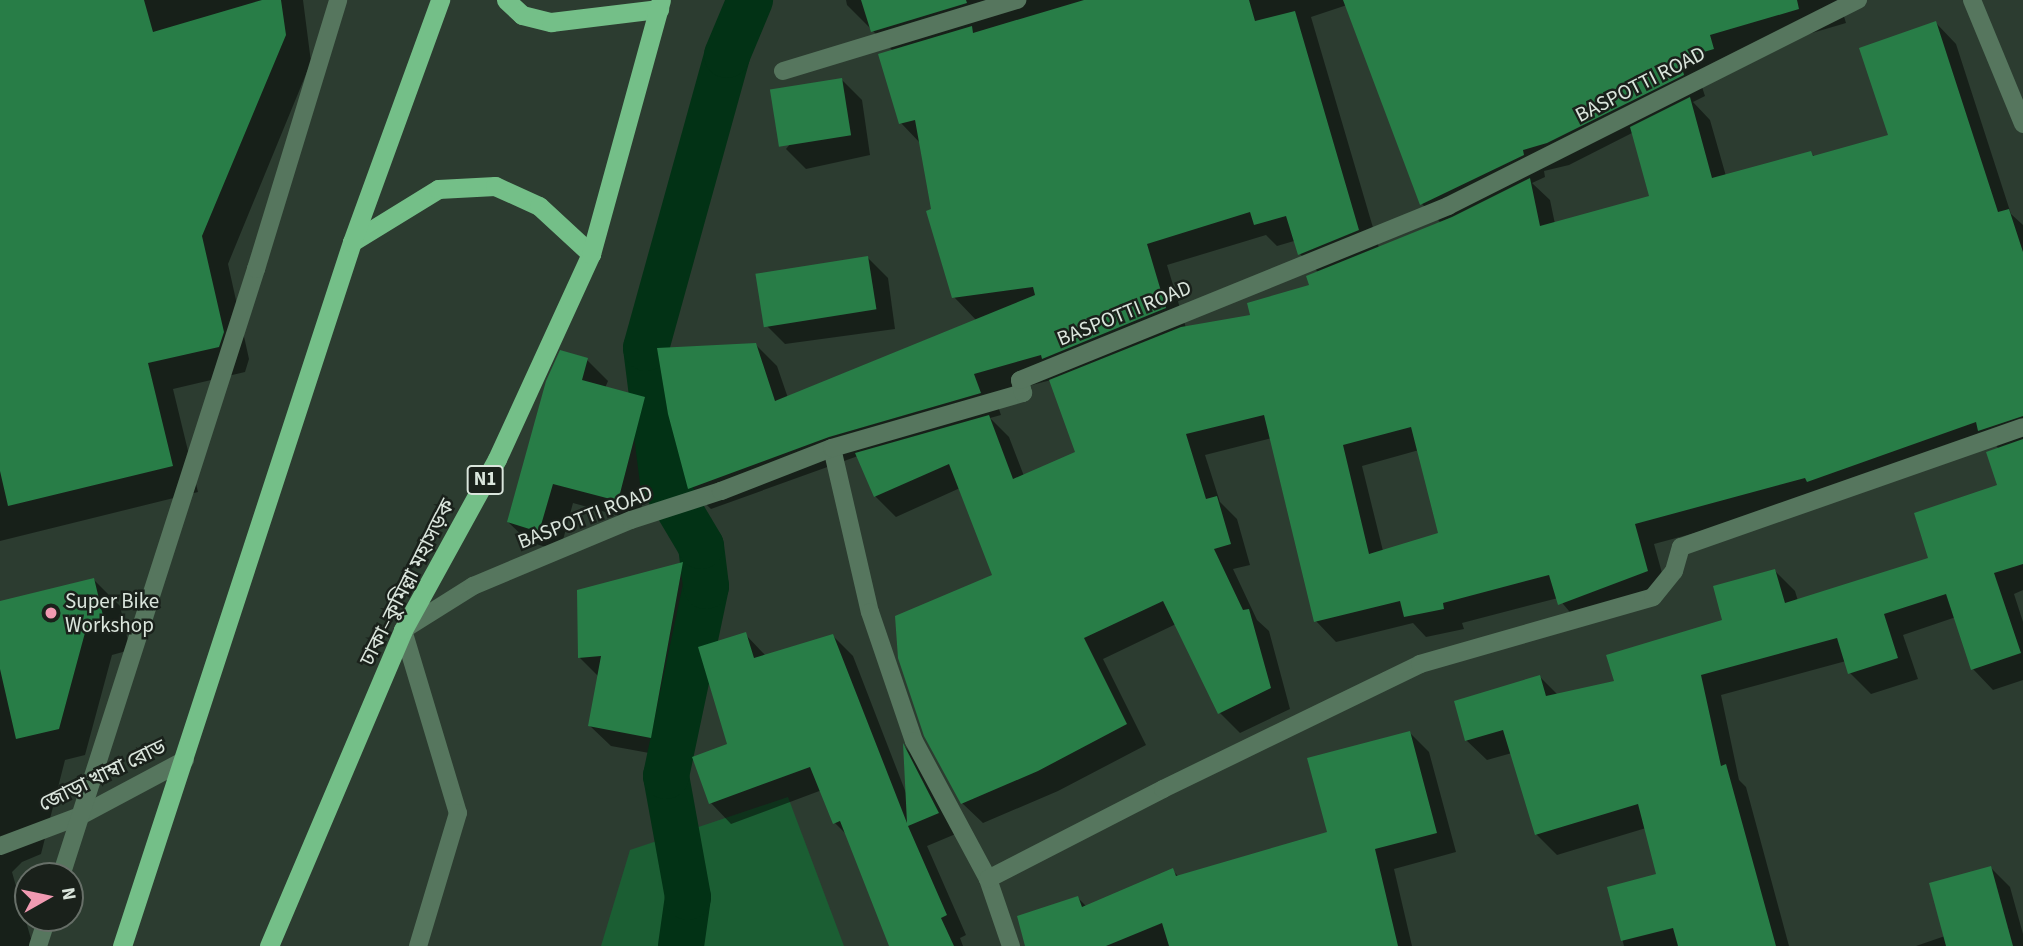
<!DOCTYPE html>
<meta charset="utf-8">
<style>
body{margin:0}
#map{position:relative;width:2023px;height:946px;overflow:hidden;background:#2c3c30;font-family:"Source Sans 3","Noto Sans Bengali",sans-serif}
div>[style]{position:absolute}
.green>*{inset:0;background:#1b5e33}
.shadow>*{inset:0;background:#0007}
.canal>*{height:46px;margin:-23px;padding:0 23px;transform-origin:23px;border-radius:23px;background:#023215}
.building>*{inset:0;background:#287d47;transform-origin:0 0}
.service>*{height:18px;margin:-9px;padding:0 9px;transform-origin:9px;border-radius:9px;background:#56765e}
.minor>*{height:18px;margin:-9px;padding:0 9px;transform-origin:9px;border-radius:9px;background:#56765e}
.trunk>*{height:19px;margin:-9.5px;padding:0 9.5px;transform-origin:9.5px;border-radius:9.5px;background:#74bf88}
.dots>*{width:19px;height:19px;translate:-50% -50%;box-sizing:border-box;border:4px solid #1a211b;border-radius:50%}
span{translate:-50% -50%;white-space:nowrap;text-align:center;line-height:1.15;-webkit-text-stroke:5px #1a211b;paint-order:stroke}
.shield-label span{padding:2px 5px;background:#1a211b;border:2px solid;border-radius:5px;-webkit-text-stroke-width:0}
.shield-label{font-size:19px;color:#dae5dc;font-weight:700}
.street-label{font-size:21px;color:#dae5dc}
.poi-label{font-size:21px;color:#dae5dc}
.left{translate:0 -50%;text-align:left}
.north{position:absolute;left:14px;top:862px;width:70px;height:70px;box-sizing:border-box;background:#1a211b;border:2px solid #676f68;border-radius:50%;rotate:81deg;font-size:19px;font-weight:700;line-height:28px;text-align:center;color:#dae5dc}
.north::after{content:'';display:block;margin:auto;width:24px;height:32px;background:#f19ab2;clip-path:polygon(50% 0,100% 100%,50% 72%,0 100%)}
</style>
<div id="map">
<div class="green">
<i style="clip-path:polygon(788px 797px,844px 946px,601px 946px,630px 850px)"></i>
</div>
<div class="shadow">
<i style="clip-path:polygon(0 0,303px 0,311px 62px,228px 264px,249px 359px,245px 372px,173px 389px,198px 492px,0 541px)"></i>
<i style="clip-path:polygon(evenodd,846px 0,1839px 0,1846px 23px,1730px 57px,1700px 81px,1705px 96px,1693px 102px,1710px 120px,1726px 176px,1811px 153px,1815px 157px,1890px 136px,1936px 23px,1956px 44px,2011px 214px,2023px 225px,2023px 590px,2014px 594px,2023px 622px,2023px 680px,1993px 690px,1973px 669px,1956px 617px,1903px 635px,1918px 679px,1871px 694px,1850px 673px,1846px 661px,1721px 695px,1739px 780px,1746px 787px,1789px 946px,1624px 946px,1609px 888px,1659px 875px,1646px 828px,1557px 855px,1536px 834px,1512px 753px,1487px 760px,1466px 740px,1540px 677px,1558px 695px,1616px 683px,1724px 621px,1775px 571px,1795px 591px,1798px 601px,1930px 559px,1999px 486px,1999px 449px,1994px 443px,1825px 498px,1654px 544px,1667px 591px,1580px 624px,1558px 598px,1462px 623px,1464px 629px,1426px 637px,1413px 623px,1336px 642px,1316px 621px,1272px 438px,1205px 455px,1220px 502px,1237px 519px,1250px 565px,1233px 569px,1257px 620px,1269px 631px,1290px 709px,1240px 733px,1220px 713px,1176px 624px,1103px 659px,1146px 745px,1058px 791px,983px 823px,962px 803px,994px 576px,960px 488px,896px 517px,875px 496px,858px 456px,711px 509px,689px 488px,755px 344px,777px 366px,788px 398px,977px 321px,954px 297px,921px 144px,901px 123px,893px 51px,847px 5px,846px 0,1347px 5px,1422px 204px,1441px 223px,1379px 248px,1311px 17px,1347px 5px,846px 0,1634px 132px,1652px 197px,1555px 224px,1550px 200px,1532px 183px,1545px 177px,1544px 171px,1569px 165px,1634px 132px,846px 0,1266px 235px,1277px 246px,1294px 241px,1300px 254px,1319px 273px,1311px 287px,1252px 316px,1186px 328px,1167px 265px,1266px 235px,846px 0,1051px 380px,1077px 453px,1024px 476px,1009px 437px,990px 418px,1001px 415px,994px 395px,1051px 380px,846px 0,1419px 450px,1440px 534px,1383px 551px,1362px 466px,1419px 450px)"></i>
<i style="clip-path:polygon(842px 80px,862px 100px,870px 155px,806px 169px,786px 149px)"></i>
<i style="clip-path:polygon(868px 258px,888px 278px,895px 329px,785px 344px,765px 324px)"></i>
<i style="clip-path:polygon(587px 360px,608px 381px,605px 388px,644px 398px,664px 419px,638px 521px,573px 503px,560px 551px,529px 542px,508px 522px)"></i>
<i style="clip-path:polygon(683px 564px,703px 584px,671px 757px,611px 746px,590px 726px,599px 677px,580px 658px,579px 591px)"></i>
<i style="clip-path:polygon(94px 580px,120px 606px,130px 650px,112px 655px,85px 755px,65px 760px,41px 854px,22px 862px,12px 872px,33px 946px,0 946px,0 603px)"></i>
<i style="clip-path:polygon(745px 634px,766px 656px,833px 636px,853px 656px,906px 793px,905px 747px,922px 765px,958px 833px,927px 846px,966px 935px,960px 938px,963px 946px,891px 946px,847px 835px,835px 823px,822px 790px,731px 824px,711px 803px,694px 758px,729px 745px)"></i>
<i style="clip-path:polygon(1410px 733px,1429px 752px,1456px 852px,1394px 869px,1412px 946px,1027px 946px,1078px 898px,1087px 907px,1173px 871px,1179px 877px,1329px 833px)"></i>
<i style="clip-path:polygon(1991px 868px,2010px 887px,2023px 934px,2023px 946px,1916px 946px,1945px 936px)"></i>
</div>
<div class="canal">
<i style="left:681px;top:946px;width:49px;rotate:-81.9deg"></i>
<i style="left:688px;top:897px;width:123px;rotate:-100.3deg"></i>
<i style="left:666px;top:776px;width:194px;rotate:-78.1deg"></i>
<i style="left:706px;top:586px;width:40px;rotate:-97.1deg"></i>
<i style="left:701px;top:546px;width:74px;rotate:-120.7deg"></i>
<i style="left:663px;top:482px;width:135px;rotate:-97.2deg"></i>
<i style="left:646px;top:348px;width:304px;rotate:-74.5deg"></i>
<i style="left:727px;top:55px;width:60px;rotate:-67.3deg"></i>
</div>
<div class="building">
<i style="clip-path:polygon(0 0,144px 0,153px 32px,262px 0,281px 0,286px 35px,202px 236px,224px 332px,219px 347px,148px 363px,173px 466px,8px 506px,0 471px)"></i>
<i style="clip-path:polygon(861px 0,966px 0,967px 3px,871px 32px)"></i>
<i style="clip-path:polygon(1084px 0,1249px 0,1255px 21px,1295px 11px,1359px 230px,1298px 255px,1286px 216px,1254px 225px,1250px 212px,1147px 244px,1166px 308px,1042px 359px,1041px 355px,974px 374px,981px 393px,829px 437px,688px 489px,668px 414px,657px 348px,756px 343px,775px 401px,1035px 295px,1033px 287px,952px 298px,926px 211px,931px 209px,915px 120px,899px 124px,878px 54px,972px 26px,973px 33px)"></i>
<i style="clip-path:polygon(1343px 0,1797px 0,1799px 9px,1710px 35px,1714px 49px,1680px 59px,1684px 75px,1547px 143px,1523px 150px,1524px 155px,1420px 205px)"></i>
<i style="clip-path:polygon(evenodd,1936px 21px,1998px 212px,2009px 209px,2023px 252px,2023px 416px,1978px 431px,1976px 422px,1807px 482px,1805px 478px,1635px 524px,1648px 571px,1558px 605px,1549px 575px,1443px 603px,1444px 609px,1404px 617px,1400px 601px,1314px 622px,1264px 415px,1186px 434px,1206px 499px,1217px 496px,1231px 544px,1214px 549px,1243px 610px,1249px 609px,1271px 688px,1218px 714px,1163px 601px,1084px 638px,1127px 724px,1038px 771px,961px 804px,924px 736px,898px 658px,895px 616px,992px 575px,949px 464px,874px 497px,855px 453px,989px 415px,1013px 479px,1075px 452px,1049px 380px,1181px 327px,1250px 315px,1247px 303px,1309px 285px,1306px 276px,1452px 217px,1530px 178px,1540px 226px,1649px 196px,1630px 127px,1690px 97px,1712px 178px,1811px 151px,1813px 156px,1888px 135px,1859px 48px,1936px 21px,1411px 427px,1438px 533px,1369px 554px,1343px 445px,1411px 427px)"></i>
<i style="left:842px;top:78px;width:58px;height:73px;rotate:81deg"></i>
<i style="left:868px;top:256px;width:54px;height:114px;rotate:81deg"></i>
<i style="clip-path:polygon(560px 350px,588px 358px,582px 380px,645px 397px,618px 501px,553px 484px,539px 532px,507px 522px,546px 381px)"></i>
<i style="clip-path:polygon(2023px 439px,2023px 564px,1994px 573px,2021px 653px,1971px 670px,1946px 594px,1884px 614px,1898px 658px,1848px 674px,1837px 638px,1701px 675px,1721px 766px,1726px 764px,1776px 946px,1678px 946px,1673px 928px,1621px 941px,1607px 887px,1656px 874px,1638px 804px,1535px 835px,1503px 730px,1465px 741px,1454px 701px,1540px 675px,1546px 696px,1614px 681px,1606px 655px,1722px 620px,1713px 586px,1775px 569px,1785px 603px,1928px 558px,1914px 513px,1997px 485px,1986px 452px)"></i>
<i style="clip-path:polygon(683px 562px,651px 738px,588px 726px,601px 656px,578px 658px,577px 590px)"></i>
<i style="clip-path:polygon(94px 578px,105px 624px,86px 629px,59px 729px,16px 739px,0 669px,0 601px)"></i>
<i style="clip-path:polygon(746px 632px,754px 658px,833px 634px,907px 823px,903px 743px,939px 813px,908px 826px,947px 915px,941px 918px,954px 946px,889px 946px,840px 821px,833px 824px,810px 767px,709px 804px,692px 757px,727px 744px,698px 647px)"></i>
<i style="clip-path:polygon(1410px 731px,1437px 833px,1375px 849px,1398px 946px,1169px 946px,1162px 923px,1106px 946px,1025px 946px,1017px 916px,1078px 896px,1082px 907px,1173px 868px,1176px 876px,1327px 832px,1307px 758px)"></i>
<i style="clip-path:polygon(1991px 866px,2013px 946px,1946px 946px,1929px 883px)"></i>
</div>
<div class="service">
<i style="left:403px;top:630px;width:191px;rotate:73.3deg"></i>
<i style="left:458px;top:813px;width:139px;rotate:106.7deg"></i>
</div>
<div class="minor">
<i style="left:1972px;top:0;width:134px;rotate:67.6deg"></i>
<i style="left:783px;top:71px;width:245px;rotate:-16.9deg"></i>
<i style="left:832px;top:448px;width:168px;rotate:77deg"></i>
<i style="left:870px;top:612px;width:136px;rotate:71.2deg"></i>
<i style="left:914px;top:741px;width:157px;rotate:61.8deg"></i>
<i style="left:988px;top:879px;width:71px;rotate:71.1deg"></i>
<i style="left:403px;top:630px;width:83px;rotate:-32.2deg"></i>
<i style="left:473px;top:586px;width:171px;rotate:-22.7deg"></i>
<i style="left:631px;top:520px;width:95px;rotate:-17.9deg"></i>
<i style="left:721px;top:491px;width:119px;rotate:-21.2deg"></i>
<i style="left:832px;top:448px;width:199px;rotate:-16.1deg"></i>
<i style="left:1023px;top:393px;width:13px;rotate:-103deg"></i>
<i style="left:1020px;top:380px;width:462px;rotate:-22.1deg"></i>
<i style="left:1448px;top:206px;width:459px;rotate:-26.7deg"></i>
<i style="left:0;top:846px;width:85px;rotate:-20.6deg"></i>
<i style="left:80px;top:816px;width:119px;rotate:-28.1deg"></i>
<i style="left:61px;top:876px;width:638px;rotate:-72.19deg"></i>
<i style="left:256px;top:269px;width:281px;rotate:-73deg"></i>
<i style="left:988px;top:879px;width:197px;rotate:-27.2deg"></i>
<i style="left:1163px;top:789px;width:286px;rotate:-25.9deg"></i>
<i style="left:1420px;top:664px;width:242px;rotate:-16deg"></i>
<i style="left:1653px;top:597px;width:33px;rotate:-51deg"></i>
<i style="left:1674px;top:571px;width:25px;rotate:-74deg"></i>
<i style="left:1681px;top:547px;width:362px;rotate:-19.3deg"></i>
<i style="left:38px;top:946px;width:29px;rotate:-72deg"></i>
</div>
<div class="trunk">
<i style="left:506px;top:0;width:22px;rotate:43deg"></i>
<i style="left:522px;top:15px;width:30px;rotate:14deg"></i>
<i style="left:551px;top:22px;width:109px;rotate:-6.9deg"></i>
<i style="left:352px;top:242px;width:101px;rotate:-31.6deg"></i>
<i style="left:438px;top:189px;width:57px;rotate:-3deg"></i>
<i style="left:495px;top:186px;width:48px;rotate:24.4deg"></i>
<i style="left:539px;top:206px;width:71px;rotate:42.7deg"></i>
<i style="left:122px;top:946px;width:741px;rotate:-71.91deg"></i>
<i style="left:352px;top:242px;width:258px;rotate:-70deg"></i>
<i style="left:269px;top:946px;width:343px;rotate:-67deg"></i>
<i style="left:403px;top:630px;width:195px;rotate:-61.2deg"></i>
<i style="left:497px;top:459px;width:226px;rotate:-65.4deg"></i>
<i style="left:591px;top:254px;width:263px;rotate:-74.6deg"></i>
</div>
<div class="dots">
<i style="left:51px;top:613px;background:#f19ab2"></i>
</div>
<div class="shield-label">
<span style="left:485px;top:480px">N1</span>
</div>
<div class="street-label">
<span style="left:1640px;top:84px;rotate:-27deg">BASPOTTI ROAD</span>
<span style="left:1124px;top:313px;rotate:-22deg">BASPOTTI ROAD</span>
<span style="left:585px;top:517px;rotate:-21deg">BASPOTTI ROAD</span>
<span style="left:407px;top:582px;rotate:-63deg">ঢাকা–কুমিল্লা মহাসড়ক</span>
<span style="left:102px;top:775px;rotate:-26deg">জোড়া খাম্বা রোড</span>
</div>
<div class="poi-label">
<span class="left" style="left:65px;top:613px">Super Bike<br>Workshop</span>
</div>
<div class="north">N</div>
</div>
